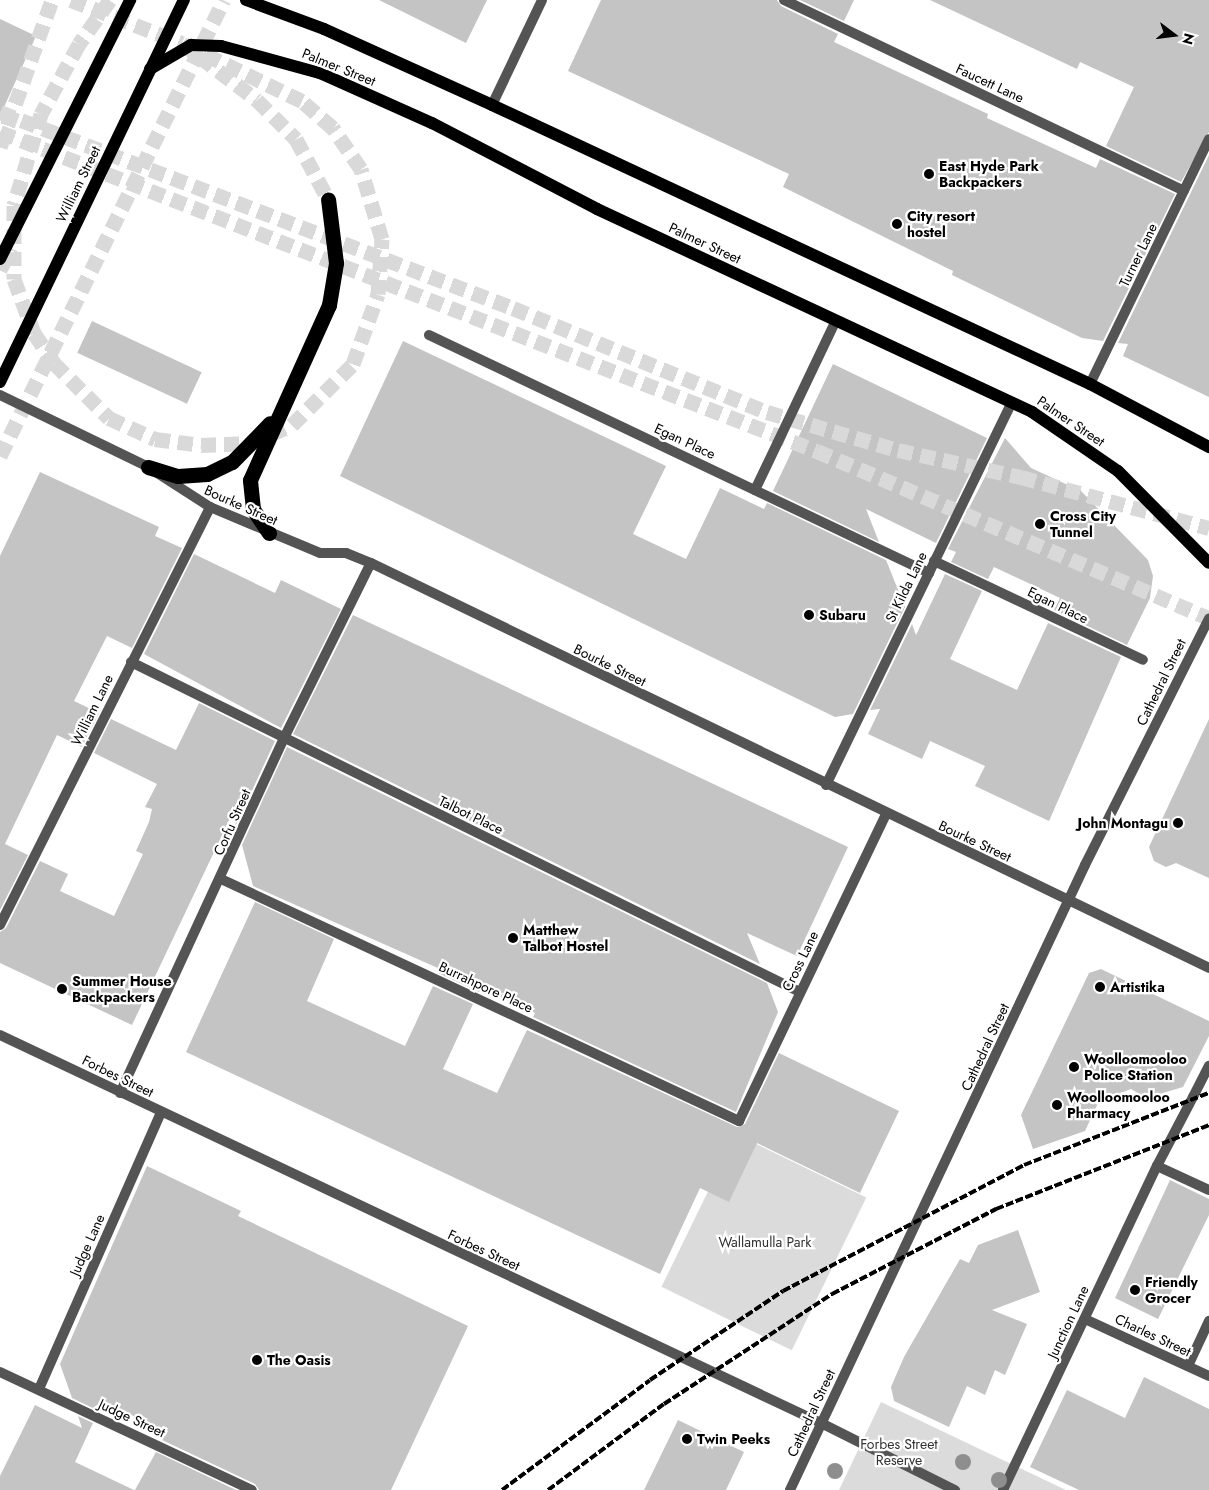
<!DOCTYPE html>
<style>
body{margin:0}
#map{position:relative;width:1209px;height:1490px;overflow:hidden;background:#fff;font-family:Jost,sans-serif}
div>[style]{position:absolute}
.green>*{inset:0;background:#dbdbdb;transform-origin:0 0}
.building>*{inset:0;background:#c4c4c4;transform-origin:0 0}
.motorway-tunnel>*{height:15px;margin-top:-7.5px;transform-origin:0;background:repeating-linear-gradient(90deg,#d9d9d9 0 15px,transparent 0 23px)}
.service>*{height:10px;margin:-5px;padding:0 5px;transform-origin:5px;border-radius:5px;background:#545454}
.pedestrian>*{height:10px;margin:-5px;padding:0 5px;transform-origin:5px;border-radius:5px;background:#545454}
.minor>*{height:10px;margin:-5px;padding:0 5px;transform-origin:5px;border-radius:5px;background:#545454}
.primary>*{height:12px;margin:-6px;padding:0 6px;transform-origin:6px;border-radius:6px;background:#000}
.motorway>*{height:15px;margin:-7.5px;padding:0 7.5px;transform-origin:7.5px;border-radius:7.5px;background:#000}
.rail>*{height:4px;margin-top:-2px;transform-origin:0;background:repeating-linear-gradient(90deg,#000 0 8px,transparent 0 10.5px)}
.trees>*{width:16px;height:16px;margin:-8px;border-radius:50%;background:#8e8e8e}
.dots>*{width:14px;height:14px;translate:-50% -50%;box-sizing:border-box;border:2px solid #fff;border-radius:50%}
span{translate:-50% -50%;white-space:nowrap;text-align:center;line-height:1.15;-webkit-text-stroke:4.5px #fff;paint-order:stroke}
.street-label{font-size:14px;color:#000}
.poi-label{font-size:14px;color:#000;font-weight:700}
.left{translate:0 -50%;text-align:left}
.right{translate:-100% -50%;text-align:right}
.park-label{font-size:14px;color:#323232}
.north{position:absolute;left:1149px;top:10px;width:50px;height:50px;-webkit-text-stroke:4px #fff;paint-order:stroke;rotate:105deg;font-size:14px;font-weight:700;line-height:20px;text-align:center;color:#000}
.north::after{content:'';display:block;margin:auto;width:18px;height:22px;background:#000;clip-path:polygon(50% 0,100% 100%,50% 72%,0 100%)}
</style>
<div id="map">
<div class="green">
<i style="left:736px;top:1134px;width:145px;height:170px;rotate:26deg"></i>
<i style="clip-path:polygon(881px 1402px,1066px 1490px,839px 1490px)"></i>
</div>
<div class="building">
<i style="clip-path:polygon(379px 0,487px 0,466px 43px)"></i>
<i style="clip-path:polygon(601px 0,777px 0,781px 6px,838px 34px,834px 42px,988px 114px,987px 118px,1096px 168px,1100px 159px,1175px 194px,1103px 341px,1082px 338px,952px 275px,953px 271px,783px 187px,789px 174px,568px 71px)"></i>
<i style="clip-path:polygon(800px 0,854px 0,844px 21px)"></i>
<i style="clip-path:polygon(930px 0,1209px 0,1209px 132px,1181px 182px,1106px 146px,1134px 87px,1080px 62px,1077px 69px)"></i>
<i style="clip-path:polygon(0 19px,36px 36px,0 116px)"></i>
<i style="clip-path:polygon(1209px 155px,1209px 397px,1123px 356px,1128px 344px,1118px 343px)"></i>
<i style="left:92px;top:321px;width:121px;height:35px;rotate:25deg"></i>
<i style="clip-path:polygon(403px 341px,666px 466px,633px 534px,686px 559px,720px 488px,764px 509px,767px 503px,886px 560px,905px 607px,853px 714px,835px 717px,340px 476px)"></i>
<i style="clip-path:polygon(833px 364px,987px 438px,936px 543px,866px 509px,879px 542px,773px 491px)"></i>
<i style="clip-path:polygon(1005px 438px,1031px 468px,1081px 491px,1148px 560px,1153px 576px,1150px 598px,1127px 645px,1054px 610px,1060px 598px,994px 567px,988px 579px,951px 562px,956px 552px,948px 549px)"></i>
<i style="clip-path:polygon(40px 472px,159px 527px,155px 536px,182px 548px,132px 648px,107px 636px,74px 701px,99px 713px,82px 747px,57px 735px,5px 844px,28px 855px,0 910px,0 556px)"></i>
<i style="clip-path:polygon(194px 554px,275px 593px,281px 580px,341px 609px,281px 728px,144px 654px)"></i>
<i style="clip-path:polygon(945px 574px,982px 591px,950px 659px,1017px 690px,1048px 623px,1121px 657px,1049px 821px,975px 786px,985px 766px,930px 741px,922px 759px,868px 734px,880px 709px,870px 710px,912px 624px,916px 635px)"></i>
<i style="clip-path:polygon(353px 615px,848px 847px,797px 956px,747px 933px,760px 964px,293px 734px)"></i>
<i style="clip-path:polygon(199px 703px,275px 741px,236px 825px,233px 812px,132px 1025px,0 963px,0 932px,6px 928px,40px 861px,68px 874px,60px 891px,114px 916px,143px 854px,136px 851px,149px 822px,152px 809px,145px 807px,157px 784px,94px 753px,111px 719px,176px 750px)"></i>
<i style="clip-path:polygon(1209px 719px,1209px 878px,1176px 863px,1166px 867px,1154px 861px,1149px 847px)"></i>
<i style="clip-path:polygon(287px 747px,767px 983px,778px 1012px,736px 1112px,533px 1017px,535px 1013px,481px 988px,479px 992px,438px 973px,440px 969px,253px 886px,242px 845px)"></i>
<i style="clip-path:polygon(255px 902px,334px 939px,307px 1001px,405px 1046px,433px 986px,473px 1004px,443px 1069px,497px 1093px,527px 1030px,737px 1127px,745px 1124px,779px 1053px,899px 1111px,860px 1193px,757px 1143px,729px 1202px,700px 1188px,660px 1274px,186px 1052px)"></i>
<i style="clip-path:polygon(1101px 969px,1209px 1021px,1209px 1036px,1183px 1087px,1146px 1098px,1131px 1089px,1099px 1101px,1085px 1131px,1033px 1149px,1021px 1115px,1089px 973px)"></i>
<i style="clip-path:polygon(147px 1166px,241px 1211px,238px 1216px,468px 1326px,391px 1490px,259px 1490px,255px 1484px,162px 1440px,167px 1432px,104px 1402px,99px 1411px,72px 1398px,60px 1364px)"></i>
<i style="clip-path:polygon(1170px 1180px,1209px 1199px,1209px 1215px,1158px 1319px,1115px 1298px)"></i>
<i style="clip-path:polygon(1018px 1230px,1040px 1292px,992px 1310px,1027px 1324px,1005px 1375px,995px 1370px,985px 1395px,967px 1386px,949px 1427px,894px 1401px,891px 1387px,904px 1357px,960px 1259px,969px 1263px,978px 1245px)"></i>
<i style="clip-path:polygon(1144px 1377px,1209px 1409px,1209px 1490px,1079px 1490px,1030px 1467px,1067px 1390px,1125px 1418px)"></i>
<i style="clip-path:polygon(35px 1405px,82px 1428px,78px 1416px,93px 1423px,75px 1462px,134px 1490px,0 1490px,0 1476px)"></i>
<i style="clip-path:polygon(678px 1420px,744px 1452px,726px 1490px,644px 1490px)"></i>
<i style="clip-path:polygon(156px 1452px,236px 1490px,135px 1490px)"></i>
</div>
<div class="motorway-tunnel">
<i style="left:71px;top:0;width:119px;rotate:21.2deg"></i>
<i style="left:182px;top:43px;width:94px;rotate:37.2deg"></i>
<i style="left:257px;top:100px;width:55px;rotate:45deg"></i>
<i style="left:296px;top:139px;width:68px;rotate:61.9deg"></i>
<i style="left:110px;top:0;width:54px;rotate:125.2deg"></i>
<i style="left:79px;top:44px;width:80px;rotate:118.5deg"></i>
<i style="left:41px;top:114px;width:95px;rotate:106.5deg"></i>
<i style="left:14px;top:205px;width:74px;rotate:90deg"></i>
<i style="left:14px;top:279px;width:58px;rotate:69.7deg"></i>
<i style="left:34px;top:333px;width:36px;rotate:56deg"></i>
<i style="left:54px;top:363px;width:78px;rotate:45deg"></i>
<i style="left:109px;top:418px;width:51px;rotate:24.5deg"></i>
<i style="left:155px;top:439px;width:46px;rotate:7.4deg"></i>
<i style="left:201px;top:445px;width:49px;rotate:-2.3deg"></i>
<i style="left:250px;top:443px;width:46px;rotate:-23.2deg"></i>
<i style="left:292px;top:425px;width:86px;rotate:-45deg"></i>
<i style="left:353px;top:364px;width:74px;rotate:-70.3deg"></i>
<i style="left:378px;top:294px;width:55px;rotate:-85.8deg"></i>
<i style="left:382px;top:239px;width:73px;rotate:-106.7deg"></i>
<i style="left:361px;top:169px;width:50px;rotate:-124.3deg"></i>
<i style="left:333px;top:128px;width:41px;rotate:-138.9deg"></i>
<i style="left:302px;top:101px;width:131px;rotate:-154.2deg"></i>
<i style="left:0;top:112px;width:549px;rotate:20.91deg"></i>
<i style="left:513px;top:308px;width:274px;rotate:22.3deg"></i>
<i style="left:767px;top:412px;width:136px;rotate:16.2deg"></i>
<i style="left:898px;top:450px;width:126px;rotate:12.4deg"></i>
<i style="left:1021px;top:477px;width:195px;rotate:15.2deg"></i>
<i style="left:0;top:132px;width:877px;rotate:21.33deg"></i>
<i style="left:817px;top:451px;width:426px;rotate:23.1deg"></i>
<i style="left:0;top:147px;width:156px;rotate:-70.5deg"></i>
<i style="left:0;top:270px;width:25px;rotate:-64deg"></i>
<i style="left:0;top:456px;width:508px;rotate:-63.84deg"></i>
</div>
<div class="service">
<i style="left:784px;top:0;width:443px;rotate:25.5deg"></i>
<i style="left:429px;top:335px;width:554px;rotate:25.45deg"></i>
<i style="left:1090px;top:384px;width:272px;rotate:-64.1deg"></i>
<i style="left:755px;top:490px;width:188px;rotate:-64.5deg"></i>
<i style="left:131px;top:662px;width:746px;rotate:26.26deg"></i>
<i style="left:826px;top:785px;width:426px;rotate:-64.1deg"></i>
<i style="left:221px;top:879px;width:572px;rotate:25.04deg"></i>
<i style="left:739px;top:1121px;width:340px;rotate:-64.4deg"></i>
<i style="left:0;top:925px;width:468px;rotate:-63.3deg"></i>
<i style="left:1193px;top:1097px;width:35px;rotate:-63deg"></i>
<i style="left:1188px;top:1366px;width:50px;rotate:-65deg"></i>
<i style="left:0;top:1372px;width:278px;rotate:25.1deg"></i>
<i style="left:39px;top:1389px;width:303px;rotate:-66.2deg"></i>
</div>
<div class="pedestrian">
<i style="left:934px;top:561px;width:231px;rotate:25.3deg"></i>
<i style="left:1193px;top:1097px;width:78px;rotate:117.6deg"></i>
<i style="left:1157px;top:1166px;width:57px;rotate:24.8deg"></i>
<i style="left:1085px;top:1319px;width:47px;rotate:24.9deg"></i>
<i style="left:821px;top:1423px;width:150px;rotate:26.6deg"></i>
<i style="left:1003px;top:1490px;width:359px;rotate:-64.6deg"></i>
</div>
<div class="minor">
<i style="left:492px;top:105px;width:116px;rotate:-64.5deg"></i>
<i style="left:0;top:395px;width:165px;rotate:25.9deg"></i>
<i style="left:148px;top:467px;width:74px;rotate:32.8deg"></i>
<i style="left:210px;top:507px;width:119px;rotate:22.7deg"></i>
<i style="left:320px;top:553px;width:26px"></i>
<i style="left:346px;top:553px;width:27px;rotate:22deg"></i>
<i style="left:371px;top:563px;width:931px;rotate:25.79deg"></i>
<i style="left:0;top:1035px;width:908px;rotate:25.3deg"></i>
<i style="left:120px;top:1093px;width:391px;rotate:-65.2deg"></i>
<i style="left:284px;top:738px;width:195px;rotate:-63.6deg"></i>
<i style="left:1128px;top:1339px;width:89px;rotate:24.6deg"></i>
<i style="left:790px;top:1490px;width:691px;rotate:-64.73deg"></i>
<i style="left:1085px;top:865px;width:276px;rotate:-63.3deg"></i>
</div>
<div class="primary">
<i style="left:246px;top:0;width:83px;rotate:20.4deg"></i>
<i style="left:324px;top:29px;width:184px;rotate:24.3deg"></i>
<i style="left:492px;top:105px;width:660px;rotate:25.01deg"></i>
<i style="left:1090px;top:384px;width:135px;rotate:27.9deg"></i>
<i style="left:150px;top:69px;width:48px;rotate:-30.3deg"></i>
<i style="left:191px;top:45px;width:30px;rotate:2deg"></i>
<i style="left:221px;top:46px;width:103px;rotate:15.3deg"></i>
<i style="left:320px;top:73px;width:123px;rotate:24.1deg"></i>
<i style="left:432px;top:123px;width:186px;rotate:27.5deg"></i>
<i style="left:597px;top:209px;width:480px;rotate:25deg"></i>
<i style="left:1032px;top:412px;width:104px;rotate:34.5deg"></i>
<i style="left:1118px;top:471px;width:129px;rotate:45.3deg"></i>
<i style="left:0;top:259px;width:290px;rotate:-63.3deg"></i>
<i style="left:0;top:382px;width:424px;rotate:-64.3deg"></i>
</div>
<div class="motorway">
<i style="left:148px;top:467px;width:31px;rotate:17deg"></i>
<i style="left:178px;top:476px;width:29px;rotate:-4deg"></i>
<i style="left:207px;top:474px;width:28px;rotate:-26deg"></i>
<i style="left:232px;top:462px;width:54px;rotate:-45.7deg"></i>
<i style="left:269px;top:533px;width:29px;rotate:-124deg"></i>
<i style="left:253px;top:509px;width:29px;rotate:-96deg"></i>
<i style="left:250px;top:480px;width:192px;rotate:-65.7deg"></i>
<i style="left:329px;top:305px;width:43px;rotate:-80.5deg"></i>
<i style="left:336px;top:263px;width:64px;rotate:-97.1deg"></i>
</div>
<div class="rail">
<i style="left:502px;top:1490px;width:184px;rotate:-36.6deg"></i>
<i style="left:650px;top:1380px;width:160px;rotate:-33.8deg"></i>
<i style="left:783px;top:1291px;width:272px;rotate:-27.6deg"></i>
<i style="left:1024px;top:1165px;width:199px;rotate:-21.3deg"></i>
<i style="left:548px;top:1490px;width:144px;rotate:-36.6deg"></i>
<i style="left:664px;top:1404px;width:201px;rotate:-33.2deg"></i>
<i style="left:832px;top:1294px;width:185px;rotate:-27.4deg"></i>
<i style="left:996px;top:1209px;width:229px;rotate:-21.5deg"></i>
</div>
<div class="trees">
<i style="left:963px;top:1462px"></i>
<i style="left:835px;top:1471px"></i>
<i style="left:999px;top:1480px"></i>
</div>
<div class="dots">
<i style="left:929px;top:174px;background:#000"></i>
<i style="left:897px;top:224px;background:#000"></i>
<i style="left:1040px;top:524px;background:#000"></i>
<i style="left:809px;top:615px;background:#000"></i>
<i style="left:1178px;top:823px;background:#000"></i>
<i style="left:513px;top:938px;background:#000"></i>
<i style="left:1100px;top:987px;background:#000"></i>
<i style="left:62px;top:989px;background:#000"></i>
<i style="left:1074px;top:1067px;background:#000"></i>
<i style="left:1057px;top:1105px;background:#000"></i>
<i style="left:1135px;top:1290px;background:#000"></i>
<i style="left:257px;top:1360px;background:#000"></i>
<i style="left:687px;top:1439px;background:#000"></i>
</div>
<div class="street-label">
<span style="left:339px;top:67px;rotate:22deg">Palmer Street</span>
<span style="left:990px;top:83px;rotate:25deg">Faucett Lane</span>
<span style="left:78px;top:184px;rotate:-64deg">William Street</span>
<span style="left:705px;top:243px;rotate:25deg">Palmer Street</span>
<span style="left:1138px;top:255px;rotate:-64deg">Turner Lane</span>
<span style="left:1071px;top:421px;rotate:34deg">Palmer Street</span>
<span style="left:685px;top:441px;rotate:25deg">Egan Place</span>
<span style="left:241px;top:505px;rotate:24deg">Bourke Street</span>
<span style="left:906px;top:587px;rotate:-64deg">St Kilda Lane</span>
<span style="left:1058px;top:605px;rotate:26deg">Egan Place</span>
<span style="left:610px;top:665px;rotate:26deg">Bourke Street</span>
<span style="left:1161px;top:682px;rotate:-64deg">Cathedral Street</span>
<span style="left:92px;top:710px;rotate:-64deg">William Lane</span>
<span style="left:471px;top:815px;rotate:26deg">Talbot Place</span>
<span style="left:232px;top:822px;rotate:-66deg">Corfu Street</span>
<span style="left:975px;top:841px;rotate:25deg">Bourke Street</span>
<span style="left:800px;top:961px;rotate:-64deg">Cross Lane</span>
<span style="left:486px;top:987px;rotate:25deg">Burrahpore Place</span>
<span style="left:985px;top:1047px;rotate:-65deg">Cathedral Street</span>
<span style="left:118px;top:1076px;rotate:26deg">Forbes Street</span>
<span style="left:87px;top:1245px;rotate:-66deg">Judge Lane</span>
<span style="left:484px;top:1250px;rotate:25deg">Forbes Street</span>
<span style="left:1068px;top:1322px;rotate:-65deg">Junction Lane</span>
<span style="left:1153px;top:1335px;rotate:25deg">Charles Street</span>
<span style="left:811px;top:1413px;rotate:-65deg">Cathedral Street</span>
<span style="left:132px;top:1418px;rotate:25deg">Judge Street</span>
</div>
<div class="poi-label">
<span class="left" style="left:939px;top:174px">East Hyde Park<br>Backpackers</span>
<span class="left" style="left:907px;top:224px">City resort<br>hostel</span>
<span class="left" style="left:1050px;top:524px">Cross City<br>Tunnel</span>
<span class="left" style="left:819px;top:615px">Subaru</span>
<span class="right" style="left:1168px;top:823px">John Montagu</span>
<span class="left" style="left:523px;top:938px">Matthew<br>Talbot Hostel</span>
<span class="left" style="left:72px;top:989px">Summer House<br>Backpackers</span>
<span class="left" style="left:1110px;top:987px">Artistika</span>
<span class="left" style="left:1084px;top:1067px">Woolloomooloo<br>Police Station</span>
<span class="left" style="left:1067px;top:1105px">Woolloomooloo<br>Pharmacy</span>
<span class="left" style="left:1145px;top:1290px">Friendly<br>Grocer</span>
<span class="left" style="left:267px;top:1360px">The Oasis</span>
<span class="left" style="left:697px;top:1439px">Twin Peeks</span>
</div>
<div class="park-label">
<span style="left:765px;top:1242px">Wallamulla Park</span>
<span style="left:899px;top:1452px">Forbes Street<br>Reserve</span>
</div>
<div class="north">N</div>
</div>
